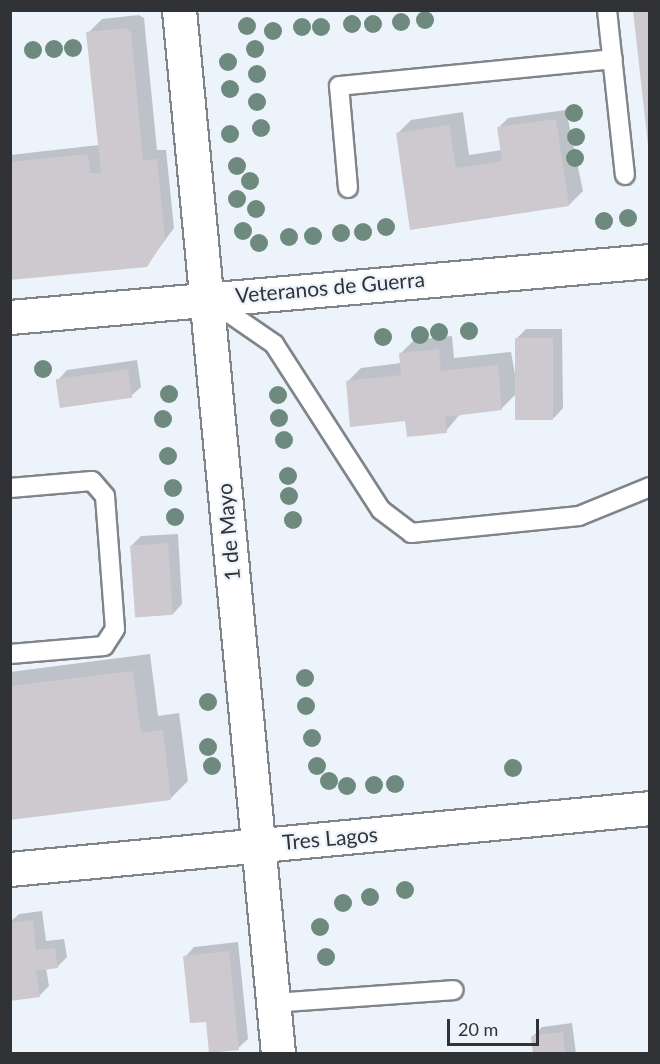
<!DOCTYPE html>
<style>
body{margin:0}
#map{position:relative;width:660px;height:1064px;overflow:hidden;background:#edf3fb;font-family:Lato,sans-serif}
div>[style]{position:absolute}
.shadow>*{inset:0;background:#0003}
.building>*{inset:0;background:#cec8cf;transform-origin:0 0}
.roads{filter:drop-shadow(2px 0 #80858b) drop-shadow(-2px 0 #80858b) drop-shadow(0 2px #80858b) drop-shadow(0 -2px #80858b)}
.lane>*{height:18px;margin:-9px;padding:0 9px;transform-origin:9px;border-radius:9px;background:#fff}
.street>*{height:33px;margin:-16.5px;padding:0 16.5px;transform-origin:16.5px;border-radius:16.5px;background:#fff}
.trees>*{width:18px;height:18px;margin:-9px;border-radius:50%;background:#6e8a7f}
span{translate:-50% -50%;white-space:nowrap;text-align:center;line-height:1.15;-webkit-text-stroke:4.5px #edf3fb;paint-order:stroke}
.street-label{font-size:21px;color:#303235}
.frame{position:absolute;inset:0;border:12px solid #303235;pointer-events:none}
.scale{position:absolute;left:447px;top:1019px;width:92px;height:27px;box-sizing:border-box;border:3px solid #303235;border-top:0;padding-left:8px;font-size:18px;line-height:21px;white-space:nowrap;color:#303235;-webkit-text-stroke:4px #edf3fb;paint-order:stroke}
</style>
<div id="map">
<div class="shadow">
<i style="clip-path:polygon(139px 15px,144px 18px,157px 150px,166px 150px,174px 228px,147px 265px,10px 279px,10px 155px,99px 145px,88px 33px,102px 19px)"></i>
<i style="clip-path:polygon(566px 110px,583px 191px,569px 205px,411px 228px,397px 134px,411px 120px,463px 112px,469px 155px,502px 150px,498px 128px,508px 118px)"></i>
<i style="clip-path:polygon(526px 329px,562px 329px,563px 408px,554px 418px,517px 393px,501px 409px,460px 414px,446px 431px,407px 419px,347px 382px,361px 368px,401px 363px,400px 354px,414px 340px,452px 336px,454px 358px,511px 352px,517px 385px,516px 339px)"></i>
<i style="clip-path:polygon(137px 360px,141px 387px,131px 396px,58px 380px,67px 370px)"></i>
<i style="clip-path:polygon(178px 534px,182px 604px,173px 614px,131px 546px,141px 536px)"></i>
<i style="clip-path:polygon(150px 654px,158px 716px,179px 713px,188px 781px,171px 798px,10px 819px,10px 672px)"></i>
<i style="clip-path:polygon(42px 911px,46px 941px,64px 939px,67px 957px,57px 967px,46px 968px,49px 986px,39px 996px,10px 932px,10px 922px,19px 914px)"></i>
<i style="clip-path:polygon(238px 942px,248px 1039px,238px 1048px,207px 1020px,185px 957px,194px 947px)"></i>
<i style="clip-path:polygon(572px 1023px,576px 1054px,534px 1054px,532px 1037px,542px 1027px)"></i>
</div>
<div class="building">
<i style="clip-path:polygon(633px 10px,650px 10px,650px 145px,648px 145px)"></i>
<i style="clip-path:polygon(125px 28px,131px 32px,143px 160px,157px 159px,165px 239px,147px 267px,10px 280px,10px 162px,88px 154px,90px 173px,101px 173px,86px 32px)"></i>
<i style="clip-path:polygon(556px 119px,569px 206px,410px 230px,396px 133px,449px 125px,456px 168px,502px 161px,497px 127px)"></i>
<i style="left:515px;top:338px;width:38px;height:82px"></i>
<i style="clip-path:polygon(439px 349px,441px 371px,498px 365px,502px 410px,445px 417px,447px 433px,407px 437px,405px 421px,350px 427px,346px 381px,401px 375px,399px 353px)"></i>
<i style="left:128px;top:369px;width:29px;height:73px;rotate:82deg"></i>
<i style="left:168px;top:543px;width:72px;height:38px;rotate:86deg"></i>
<i style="clip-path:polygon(133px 671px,141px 733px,163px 730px,171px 800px,10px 820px,10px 686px)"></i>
<i style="clip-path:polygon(33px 920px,36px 950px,55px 948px,58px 968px,36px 971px,40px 997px,10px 1001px,10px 923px)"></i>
<i style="clip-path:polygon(229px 951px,239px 1050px,209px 1053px,206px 1022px,190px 1023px,183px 956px)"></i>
<i style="clip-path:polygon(563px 1032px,565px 1054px,533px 1054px,531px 1036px)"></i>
</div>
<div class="roads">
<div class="lane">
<i style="left:607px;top:10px;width:166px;rotate:83.8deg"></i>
<i style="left:348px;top:188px;width:102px;rotate:-95deg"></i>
<i style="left:339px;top:86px;width:275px;rotate:-5.6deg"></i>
<i style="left:210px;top:300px;width:78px;rotate:34.5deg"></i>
<i style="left:274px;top:344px;width:197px;rotate:57.2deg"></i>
<i style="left:381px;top:510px;width:38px;rotate:37deg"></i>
<i style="left:411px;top:533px;width:169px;rotate:-5.8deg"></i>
<i style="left:579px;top:516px;width:77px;rotate:-22.2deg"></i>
<i style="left:10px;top:488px;width:82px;rotate:-4.9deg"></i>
<i style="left:92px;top:481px;width:20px;rotate:49deg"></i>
<i style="left:105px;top:496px;width:133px;rotate:85.7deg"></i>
<i style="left:115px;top:629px;width:20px;rotate:123deg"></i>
<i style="left:104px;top:646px;width:94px;rotate:175.1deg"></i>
<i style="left:273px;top:1003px;width:181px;rotate:-4.1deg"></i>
</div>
<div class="street">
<i style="left:179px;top:10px;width:1049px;rotate:84.58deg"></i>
<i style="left:10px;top:317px;width:642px;rotate:-5deg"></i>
<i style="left:10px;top:869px;width:643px;rotate:-5.44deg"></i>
</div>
</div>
<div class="trees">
<i style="left:425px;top:20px"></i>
<i style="left:401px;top:22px"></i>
<i style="left:352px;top:24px"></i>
<i style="left:373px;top:24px"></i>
<i style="left:247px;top:26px"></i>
<i style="left:302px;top:27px"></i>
<i style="left:321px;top:27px"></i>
<i style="left:273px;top:31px"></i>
<i style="left:73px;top:48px"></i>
<i style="left:54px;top:49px"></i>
<i style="left:255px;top:49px"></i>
<i style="left:33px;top:50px"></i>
<i style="left:228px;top:62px"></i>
<i style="left:257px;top:74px"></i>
<i style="left:230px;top:89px"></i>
<i style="left:257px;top:102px"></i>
<i style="left:574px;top:113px"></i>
<i style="left:261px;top:128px"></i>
<i style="left:230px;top:134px"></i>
<i style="left:576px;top:137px"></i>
<i style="left:575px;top:158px"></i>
<i style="left:237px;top:166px"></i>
<i style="left:250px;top:181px"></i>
<i style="left:237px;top:199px"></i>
<i style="left:256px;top:209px"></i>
<i style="left:628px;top:218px"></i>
<i style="left:604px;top:221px"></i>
<i style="left:386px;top:227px"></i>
<i style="left:243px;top:231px"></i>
<i style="left:363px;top:232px"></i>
<i style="left:341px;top:233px"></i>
<i style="left:313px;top:236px"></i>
<i style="left:289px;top:237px"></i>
<i style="left:259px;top:243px"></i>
<i style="left:469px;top:331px"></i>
<i style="left:439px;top:332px"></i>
<i style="left:420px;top:335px"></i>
<i style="left:383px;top:337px"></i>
<i style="left:43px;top:369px"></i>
<i style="left:169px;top:394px"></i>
<i style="left:278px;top:395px"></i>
<i style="left:279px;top:418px"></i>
<i style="left:163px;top:419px"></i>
<i style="left:284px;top:440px"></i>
<i style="left:168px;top:456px"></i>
<i style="left:288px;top:476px"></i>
<i style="left:173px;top:488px"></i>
<i style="left:289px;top:496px"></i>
<i style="left:175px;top:517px"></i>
<i style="left:293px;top:520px"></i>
<i style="left:305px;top:678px"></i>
<i style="left:208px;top:702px"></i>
<i style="left:306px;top:706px"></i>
<i style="left:312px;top:738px"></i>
<i style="left:208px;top:747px"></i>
<i style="left:212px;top:766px"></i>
<i style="left:317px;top:766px"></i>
<i style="left:513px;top:768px"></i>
<i style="left:329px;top:781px"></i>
<i style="left:395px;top:784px"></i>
<i style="left:374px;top:785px"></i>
<i style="left:347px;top:786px"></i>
<i style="left:405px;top:890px"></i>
<i style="left:370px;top:897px"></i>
<i style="left:343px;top:903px"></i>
<i style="left:320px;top:927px"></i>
<i style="left:326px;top:957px"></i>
</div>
<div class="street-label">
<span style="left:330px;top:287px;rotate:-5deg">Veteranos de Guerra</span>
<span style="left:228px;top:532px;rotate:-95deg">1 de Mayo</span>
<span style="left:330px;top:838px;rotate:-5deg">Tres Lagos</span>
</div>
<div class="frame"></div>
<div class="scale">20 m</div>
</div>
